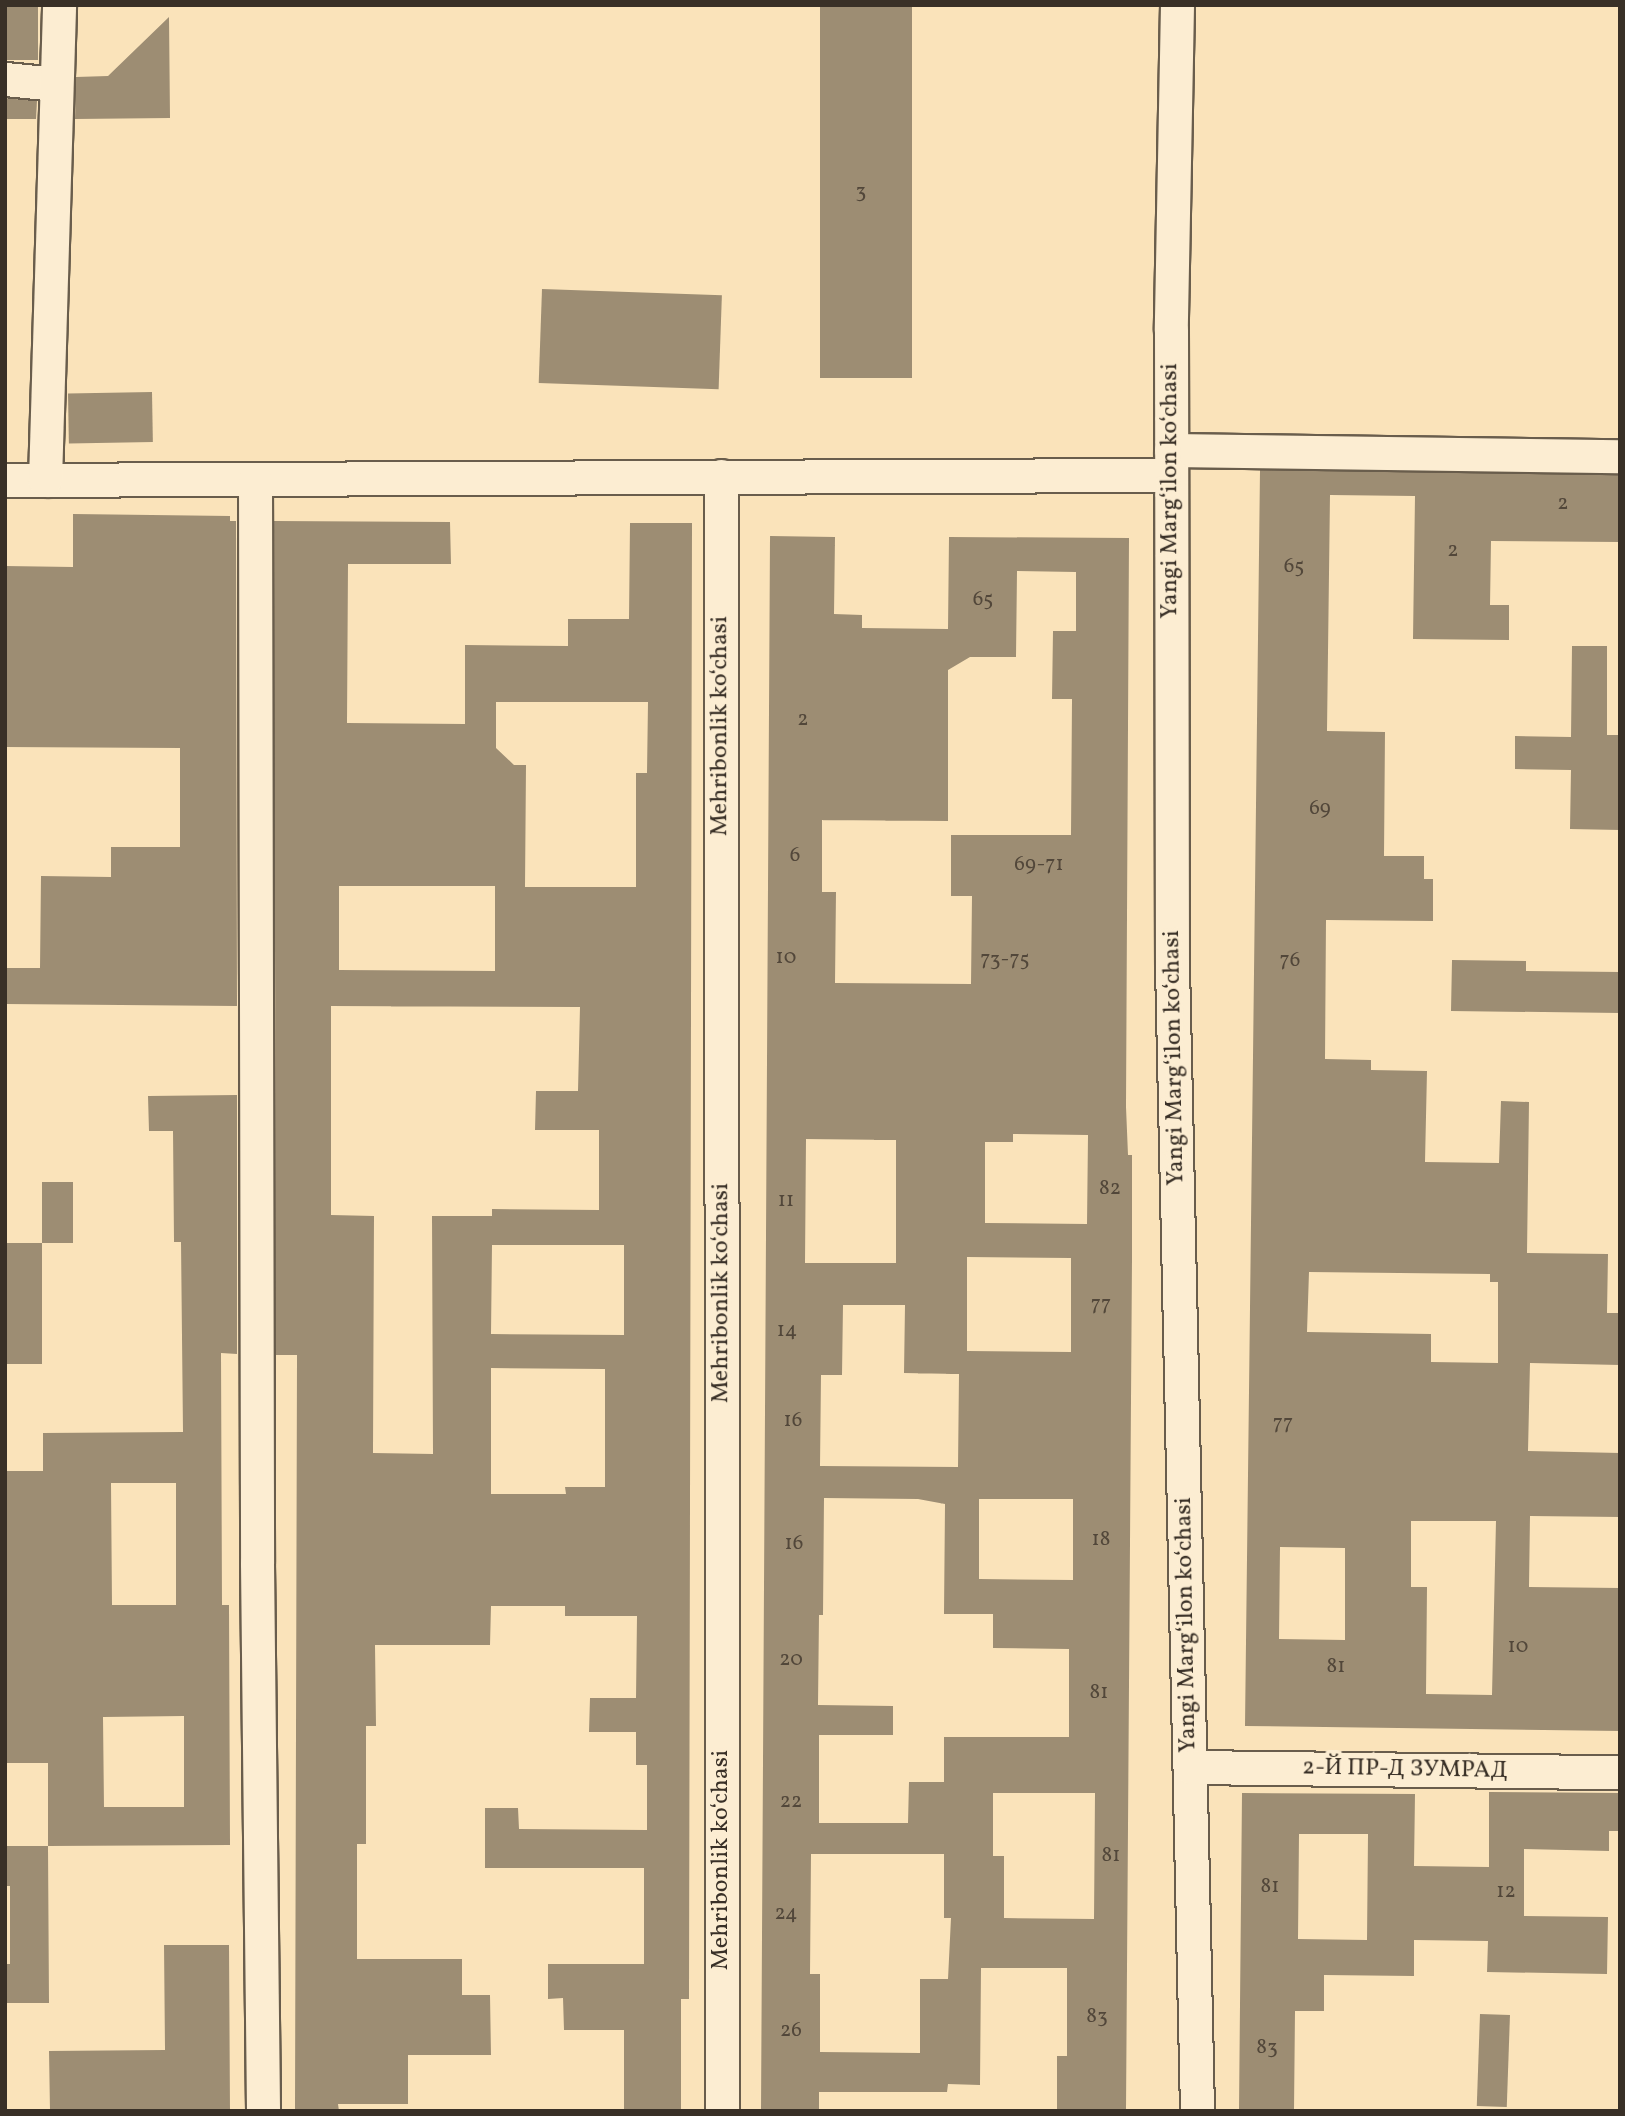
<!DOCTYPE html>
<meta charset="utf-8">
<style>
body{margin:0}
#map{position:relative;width:1625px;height:2116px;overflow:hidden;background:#fae3ba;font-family:Vollkorn,serif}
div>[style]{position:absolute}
.building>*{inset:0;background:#9d8d73;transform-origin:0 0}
.roads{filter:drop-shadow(2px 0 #695d4c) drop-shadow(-2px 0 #695d4c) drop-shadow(0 2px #695d4c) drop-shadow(0 -2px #695d4c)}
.minor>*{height:33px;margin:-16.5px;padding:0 16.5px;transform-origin:16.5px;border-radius:16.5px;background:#fcedd2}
span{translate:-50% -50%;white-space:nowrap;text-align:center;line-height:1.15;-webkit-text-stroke:7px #fcedd2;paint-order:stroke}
.number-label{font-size:21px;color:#52473a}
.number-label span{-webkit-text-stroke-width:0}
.street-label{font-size:24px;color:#393027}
.frame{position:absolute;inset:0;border:7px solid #393027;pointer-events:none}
</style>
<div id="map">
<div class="building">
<i style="left:5px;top:5px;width:33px;height:55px"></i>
<i style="left:820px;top:5px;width:92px;height:373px"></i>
<i style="clip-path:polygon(169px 17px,170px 118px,75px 119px,76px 77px,108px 76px)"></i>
<i style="clip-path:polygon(5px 98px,37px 101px,36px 119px,5px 119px)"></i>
<i style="left:542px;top:289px;width:180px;height:94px;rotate:2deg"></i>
<i style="left:152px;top:392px;width:50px;height:84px;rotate:89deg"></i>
<i style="clip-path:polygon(evenodd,1260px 470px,1620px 475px,1620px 542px,1491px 541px,1490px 605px,1509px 605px,1509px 640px,1413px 639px,1415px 496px,1330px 495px,1327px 731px,1385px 732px,1384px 856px,1424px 856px,1424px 879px,1433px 879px,1433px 921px,1326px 920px,1325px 1059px,1371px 1060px,1371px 1070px,1427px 1071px,1425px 1162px,1499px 1163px,1501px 1101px,1529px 1102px,1527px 1253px,1608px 1254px,1607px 1313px,1620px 1313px,1620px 1365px,1530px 1363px,1528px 1451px,1620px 1453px,1620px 1517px,1530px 1516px,1529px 1587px,1620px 1588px,1620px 1731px,1245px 1726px,1260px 470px,1309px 1272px,1490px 1274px,1490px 1282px,1498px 1282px,1498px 1363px,1431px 1362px,1431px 1334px,1307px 1332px,1309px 1272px,1260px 470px,1411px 1521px,1496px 1521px,1492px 1695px,1426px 1694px,1427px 1587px,1411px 1587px,1411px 1521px,1260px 470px,1280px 1547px,1345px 1548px,1345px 1640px,1279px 1639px,1280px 1547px)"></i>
<i style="clip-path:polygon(73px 514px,230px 516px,230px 521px,236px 521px,237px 1006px,5px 1004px,5px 968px,40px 968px,41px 876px,111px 877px,111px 847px,180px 847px,180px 748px,5px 747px,5px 566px,73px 567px)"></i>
<i style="clip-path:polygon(evenodd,274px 521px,450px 522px,451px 564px,348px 564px,347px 723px,465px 724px,465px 645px,568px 646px,568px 619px,629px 619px,630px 523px,692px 523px,689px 1999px,681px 1999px,681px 2111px,624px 2111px,624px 2030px,564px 2030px,563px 1998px,548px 1999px,548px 1964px,644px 1964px,644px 1868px,485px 1868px,485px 1808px,518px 1808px,519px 1829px,647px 1830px,647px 1765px,636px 1765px,636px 1732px,589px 1732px,590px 1698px,636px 1698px,637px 1616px,565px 1616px,565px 1606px,491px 1606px,490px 1645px,375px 1645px,376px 1726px,366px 1726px,366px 1844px,357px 1844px,357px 1959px,462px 1959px,462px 1995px,490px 1995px,491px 2055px,408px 2055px,408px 2104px,338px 2104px,339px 2111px,295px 2111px,297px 1355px,276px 1355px,274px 521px,496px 702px,648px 702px,647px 773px,636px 773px,636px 887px,525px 887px,526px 765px,514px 765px,496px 748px,496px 702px,274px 521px,339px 886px,495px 886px,495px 971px,339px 970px,339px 886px,274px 521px,331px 1006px,580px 1007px,578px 1091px,536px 1091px,535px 1130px,599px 1130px,599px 1210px,492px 1209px,492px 1245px,492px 1216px,432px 1216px,433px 1454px,373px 1453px,374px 1216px,331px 1215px,331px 1006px,274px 521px,492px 1245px,624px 1245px,624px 1335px,491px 1334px,492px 1245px,274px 521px,491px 1368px,605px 1369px,605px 1487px,565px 1487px,566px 1494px,491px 1494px,491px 1368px)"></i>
<i style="clip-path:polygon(evenodd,770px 536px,835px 537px,834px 614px,862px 615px,862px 628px,948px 629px,949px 537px,1129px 538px,1126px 1107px,1128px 1155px,1132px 1155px,1132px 1259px,1126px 2111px,1057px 2111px,1057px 2056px,1067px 2056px,1067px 1968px,981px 1968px,980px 2085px,948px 2084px,947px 2092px,819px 2092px,819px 2111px,761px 2111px,770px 536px,1017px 571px,1076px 572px,1076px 631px,1053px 631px,1052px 699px,1072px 699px,1071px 835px,951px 835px,951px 896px,972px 896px,971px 984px,835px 983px,836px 892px,822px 892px,822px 820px,948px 821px,948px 670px,970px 657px,1016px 657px,1017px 571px,770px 536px,1013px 1134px,1088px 1135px,1087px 1224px,985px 1223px,985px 1142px,1013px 1142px,1013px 1134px,770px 536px,806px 1139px,896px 1140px,896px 1263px,805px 1263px,806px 1139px,770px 536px,967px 1257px,1071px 1258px,1071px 1352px,967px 1351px,967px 1257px,770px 536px,843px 1305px,905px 1305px,904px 1373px,959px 1374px,958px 1467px,820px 1466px,821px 1375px,842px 1375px,843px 1305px,770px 536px,824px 1498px,918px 1499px,945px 1504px,944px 1614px,993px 1614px,993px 1648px,1069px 1649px,1069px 1737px,944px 1737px,944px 1782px,909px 1782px,908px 1823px,819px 1823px,819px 1735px,893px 1735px,893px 1706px,818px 1705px,819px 1615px,823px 1615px,824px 1498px,770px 536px,979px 1499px,1073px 1499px,1073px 1580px,979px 1579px,979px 1499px,770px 536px,993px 1793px,1095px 1793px,1094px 1919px,1004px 1918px,1004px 1856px,993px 1856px,993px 1793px,770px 536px,811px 1854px,944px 1854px,944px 1918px,951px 1918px,948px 1979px,920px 1979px,920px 2053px,820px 2052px,820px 1974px,810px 1974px,811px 1854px)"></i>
<i style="clip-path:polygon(1572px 646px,1607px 646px,1607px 735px,1620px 735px,1620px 830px,1570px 829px,1571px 770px,1515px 769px,1515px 736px,1571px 737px)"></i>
<i style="clip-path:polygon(1452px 960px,1526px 961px,1526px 971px,1620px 972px,1620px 1013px,1451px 1011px)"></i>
<i style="clip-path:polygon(evenodd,237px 1095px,237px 1354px,221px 1353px,222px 1605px,229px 1605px,230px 1845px,48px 1846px,48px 1763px,5px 1763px,7px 1471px,43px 1471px,43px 1433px,183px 1432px,181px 1242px,174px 1242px,173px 1131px,149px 1131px,148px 1096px,237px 1095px,111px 1483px,176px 1483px,176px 1605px,112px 1605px,111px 1483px,237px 1095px,184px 1716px,184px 1807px,104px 1807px,103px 1717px,184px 1716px)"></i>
<i style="left:42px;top:1182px;width:31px;height:61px"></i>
<i style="left:5px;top:1243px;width:37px;height:121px"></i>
<i style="clip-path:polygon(evenodd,1489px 1792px,1620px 1793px,1620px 1831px,1609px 1831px,1609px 1851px,1524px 1849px,1524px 1916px,1608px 1917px,1607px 1974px,1487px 1972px,1488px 1941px,1414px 1940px,1414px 1976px,1324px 1975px,1324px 2011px,1295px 2011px,1294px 2111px,1239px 2111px,1242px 1793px,1415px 1794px,1414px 1866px,1489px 1867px,1489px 1792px,1299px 1834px,1368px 1834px,1367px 1940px,1298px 1939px,1299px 1834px)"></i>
<i style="clip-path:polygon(5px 1846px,48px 1846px,49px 2003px,5px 2003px,5px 1964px,10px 1964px,10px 1886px,5px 1886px)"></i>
<i style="clip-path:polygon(164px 1945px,229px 1945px,230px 2111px,50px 2111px,49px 2051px,165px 2050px)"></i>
<i style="left:1480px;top:2014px;width:30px;height:92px;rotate:2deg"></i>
</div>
<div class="roads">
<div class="minor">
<i style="left:1177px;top:5px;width:325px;rotate:91.1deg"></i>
<i style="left:1171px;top:330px;width:635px;rotate:89.91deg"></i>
<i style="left:1172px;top:965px;width:1146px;rotate:88.75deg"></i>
<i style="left:5px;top:79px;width:51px;rotate:5.6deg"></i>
<i style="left:1171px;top:450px;width:449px;rotate:0.8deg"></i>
<i style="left:721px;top:476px;width:1635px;rotate:89.96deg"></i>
<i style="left:5px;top:480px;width:1166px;rotate:-0.25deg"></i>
<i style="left:45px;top:480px;width:475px;rotate:-88.3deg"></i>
<i style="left:255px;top:480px;width:1083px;rotate:89.89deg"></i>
<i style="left:257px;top:1563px;width:548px;rotate:89.37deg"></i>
<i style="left:1190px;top:1767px;width:430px;rotate:0.7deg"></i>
</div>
</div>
<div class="number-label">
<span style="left:861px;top:192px">3</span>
<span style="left:1563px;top:504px">2</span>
<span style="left:1453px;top:551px">2</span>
<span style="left:1294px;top:567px">65</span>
<span style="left:983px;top:600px">65</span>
<span style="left:803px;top:720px">2</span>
<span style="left:1320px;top:809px">69</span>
<span style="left:795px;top:856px">6</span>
<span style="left:1039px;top:865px">69-71</span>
<span style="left:786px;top:958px">10</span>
<span style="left:1005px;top:960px">73-75</span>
<span style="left:1290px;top:961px">76</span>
<span style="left:1110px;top:1189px">82</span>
<span style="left:786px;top:1201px">11</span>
<span style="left:1101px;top:1305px">77</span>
<span style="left:787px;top:1331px">14</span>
<span style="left:793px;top:1421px">16</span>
<span style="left:1283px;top:1424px">77</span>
<span style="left:1101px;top:1540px">18</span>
<span style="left:794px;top:1544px">16</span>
<span style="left:1518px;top:1647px">10</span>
<span style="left:791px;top:1660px">20</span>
<span style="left:1336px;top:1667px">81</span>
<span style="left:1099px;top:1693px">81</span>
<span style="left:791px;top:1802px">22</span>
<span style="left:1111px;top:1856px">81</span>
<span style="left:1270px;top:1887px">81</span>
<span style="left:1506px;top:1892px">12</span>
<span style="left:786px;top:1914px">24</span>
<span style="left:1097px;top:2017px">83</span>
<span style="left:791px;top:2031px">26</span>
<span style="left:1267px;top:2048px">83</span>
</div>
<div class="street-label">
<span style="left:1171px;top:491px;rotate:-90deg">Yangi Margʻilon koʻchasi</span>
<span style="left:721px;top:726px;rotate:-90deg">Mehribonlik koʻchasi</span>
<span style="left:1175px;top:1058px;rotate:-91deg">Yangi Margʻilon koʻchasi</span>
<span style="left:722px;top:1293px;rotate:-90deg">Mehribonlik koʻchasi</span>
<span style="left:1187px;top:1625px;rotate:-91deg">Yangi Margʻilon koʻchasi</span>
<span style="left:1405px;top:1770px;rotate:1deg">2-Й ПР-Д ЗУМРАД</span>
<span style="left:722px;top:1860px;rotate:-90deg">Mehribonlik koʻchasi</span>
</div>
<div class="frame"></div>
</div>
